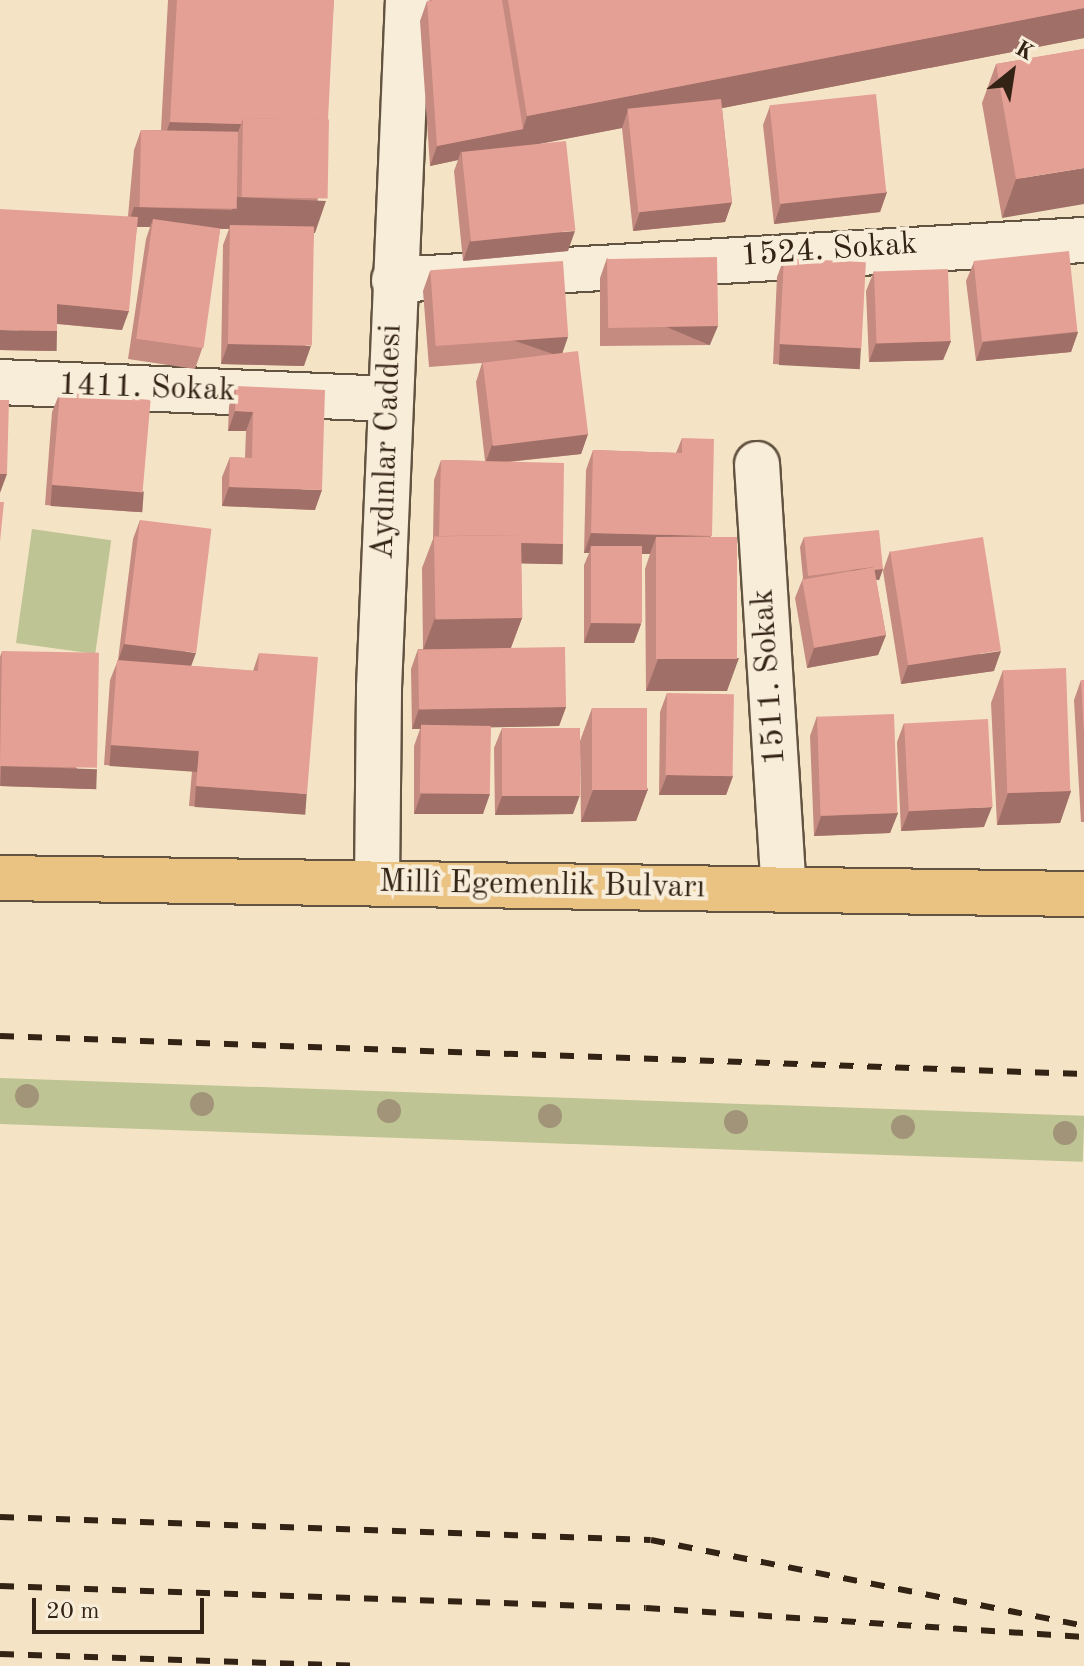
<!DOCTYPE html>
<meta charset="utf-8">
<style>
body{margin:0}
#map{position:relative;width:1084px;height:1666px;overflow:hidden;background:#f4e4c5;font-family:"Old Standard TT",serif}
div>[style]{position:absolute}
.green>*{inset:0;background:#bec493;transform-origin:0 0}
.roads{filter:drop-shadow(2px 0 #635341) drop-shadow(-2px 0 #635341) drop-shadow(0 2px #635341) drop-shadow(0 -2px #635341)}
.minor>*{height:44px;margin:-22px;padding:0 22px;transform-origin:22px;border-radius:22px;background:#f8edd9}
.major>*{height:44px;margin:-22px;padding:0 22px;transform-origin:22px;border-radius:22px;background:#eac282}
.rail>*{height:6px;margin-top:-3px;transform-origin:0;background:repeating-linear-gradient(90deg,#332315 0 14px,transparent 0 28px)}
.trees>*{width:24px;height:24px;margin:-12px;border-radius:50%;background:#a19479}
.wall>*{inset:0;background:#c58a80}
.shaded-wall>*{inset:0;background:#a07068;transform-origin:0 0}
.building>*{inset:0;background:#e5a095;transform-origin:0 0}
span{translate:-50% -50%;white-space:nowrap;text-align:center;line-height:1.15;-webkit-text-stroke:8px #f8edd9;paint-order:stroke}
.street-label{font-size:32px;color:#332315}
.north{position:absolute;left:972px;top:32px;width:80px;height:80px;-webkit-text-stroke:6px #f8edd9;paint-order:stroke;rotate:30deg;font-size:22px;font-weight:700;line-height:32px;text-align:center;color:#332315}
.north::after{content:'';display:block;margin:auto;width:28px;height:36px;background:#332315;clip-path:polygon(50% 0,100% 100%,50% 72%,0 100%)}
.scale{position:absolute;left:32px;top:1598px;width:172px;height:36px;box-sizing:border-box;border:4px solid #332315;border-top:0;padding-left:10px;font-size:24px;line-height:28px;white-space:nowrap;color:#332315;-webkit-text-stroke:6px #f8edd9;paint-order:stroke}
</style>
<div id="map">
<div class="green">
<i style="left:32px;top:529px;width:80px;height:115px;rotate:8deg"></i>
<i style="left:0;top:1078px;width:1085px;height:46px;rotate:2deg"></i>
</div>
<div class="roads">
<div class="minor">
<i style="left:394px;top:280px;width:691px;rotate:-3.32deg"></i>
<i style="left:0;top:382px;width:389px;rotate:2.5deg"></i>
<i style="left:757px;top:464px;width:426px;rotate:86.4deg"></i>
<i style="left:377px;top:883px;width:195px;rotate:-89.4deg"></i>
<i style="left:379px;top:688px;width:689px;rotate:-87.59deg"></i>
</div>
<div class="major">
<i style="left:0;top:878px;width:1084px;rotate:0.85deg"></i>
</div>
</div>
<div class="rail">
<i style="left:0;top:1036px;width:1085px;rotate:2.01deg"></i>
<i style="left:0;top:1517px;width:651px;rotate:2.02deg"></i>
<i style="left:651px;top:1540px;width:441px;rotate:11.2deg"></i>
<i style="left:0;top:1586px;width:646px;rotate:1.95deg"></i>
<i style="left:646px;top:1608px;width:439px;rotate:3.8deg"></i>
<i style="left:0;top:1654px;width:358px;rotate:1.9deg"></i>
</div>
<div class="trees">
<i style="left:27px;top:1096px"></i>
<i style="left:202px;top:1104px"></i>
<i style="left:389px;top:1111px"></i>
<i style="left:550px;top:1116px"></i>
<i style="left:736px;top:1122px"></i>
<i style="left:903px;top:1127px"></i>
<i style="left:1065px;top:1133px"></i>
</div>
<div class="wall">
<i style="clip-path:polygon(168px 0,334px 0,315px 233px,314px 233px,304px 366px,221px 364px,223px 245px,229px 229px,220px 229px,202px 349px,195px 369px,128px 359px,146px 239px,150px 227px,137px 227px,122px 330px,57px 324px,57px 331px,50px 351px,0 350px,128px 216px,134px 150px,141px 130px,161px 130px)"></i>
<i style="clip-path:polygon(434px 0,1084px 0,1084px 38px,722px 108px,732px 202px,725px 222px,633px 231px,622px 128px,537px 144px,568px 251px,463px 261px,454px 171px,458px 160px,430px 166px,420px 21px,427px 1px)"></i>
<i style="clip-path:polygon(1084px 49px,1002px 218px,982px 103px,996px 64px)"></i>
<i style="clip-path:polygon(770px 106px,887px 192px,880px 212px,774px 224px,763px 125px)"></i>
<i style="clip-path:polygon(607px 258px,710px 345px,600px 346px,600px 278px)"></i>
<i style="clip-path:polygon(784px 258px,861px 348px,854px 368px,773px 364px,777px 277px)"></i>
<i style="clip-path:polygon(974px 262px,1078px 332px,1071px 352px,976px 361px,966px 281px)"></i>
<i style="clip-path:polygon(430px 271px,563px 353px,588px 434px,581px 454px,509px 462px,556px 564px,521px 563px,522px 618px,511px 648px,566px 707px,559px 726px,491px 727px,483px 814px,414px 814px,414px 746px,420px 729px,412px 729px,411px 669px,418px 649px,423px 649px,422px 568px,433px 539px,434px 480px,441px 460px,485px 461px,476px 382px,482px 363px,429px 367px,423px 291px)"></i>
<i style="clip-path:polygon(874px 271px,951px 341px,943px 360px,869px 362px,866px 291px)"></i>
<i style="clip-path:polygon(236px 386px,315px 510px,222px 506px,222px 477px,230px 457px,245px 458px,246px 431px,228px 431px,229px 406px)"></i>
<i style="clip-path:polygon(60px 392px,137px 512px,45px 505px,52px 412px)"></i>
<i style="clip-path:polygon(682px 438px,711px 537px,727px 691px,646px 691px,645px 569px,650px 554px,642px 554px,641px 624px,634px 643px,584px 643px,584px 565px,589px 553px,584px 553px,586px 470px,593px 450px,676px 453px)"></i>
<i style="clip-path:polygon(140px 520px,191px 666px,253px 671px,259px 653px,300px 814px,189px 806px,192px 771px,104px 765px,110px 680px,118px 660px,133px 539px)"></i>
<i style="clip-path:polygon(804px 537px,883px 569px,879px 580px,876px 580px,886px 635px,878px 655px,807px 668px,795px 598px,803px 578px,800px 547px)"></i>
<i style="clip-path:polygon(890px 551px,994px 671px,901px 684px,883px 571px)"></i>
<i style="clip-path:polygon(2px 651px,90px 789px,0 786px,0 657px)"></i>
<i style="clip-path:polygon(1003px 670px,1071px 791px,1060px 823px,997px 825px,991px 703px)"></i>
<i style="clip-path:polygon(1081px 680px,1084px 680px,1084px 822px,1081px 822px,1074px 700px)"></i>
<i style="clip-path:polygon(667px 693px,733px 776px,726px 795px,659px 795px,660px 712px)"></i>
<i style="clip-path:polygon(592px 708px,648px 789px,636px 821px,581px 822px,580px 741px)"></i>
<i style="clip-path:polygon(817px 716px,898px 813px,890px 833px,814px 836px,810px 736px)"></i>
<i style="clip-path:polygon(904px 723px,984px 827px,901px 831px,897px 742px)"></i>
<i style="clip-path:polygon(502px 728px,573px 814px,495px 815px,494px 748px)"></i>
</div>
<div class="shaded-wall">
<i style="clip-path:polygon(1084px 8px,1084px 38px,630px 126px,628px 110px,622px 128px,462px 159px,461px 151px,458px 160px,430px 166px,437px 146px,523px 129px,527px 116px)"></i>
<i style="clip-path:polygon(170px 122px,241px 124px,231px 151px,160px 149px)"></i>
<i style="clip-path:polygon(1084px 168px,1084px 204px,1002px 218px,1016px 179px)"></i>
<i style="clip-path:polygon(887px 192px,880px 212px,774px 224px,781px 204px)"></i>
<i style="clip-path:polygon(236px 197px,326px 201px,315px 233px,230px 230px,230px 225px,229px 229px,152px 227px,153px 219px,150px 227px,127px 227px,134px 207px,232px 210px)"></i>
<i style="clip-path:polygon(732px 202px,725px 222px,633px 231px,640px 212px)"></i>
<i style="clip-path:polygon(575px 231px,568px 251px,463px 261px,470px 241px)"></i>
<i style="clip-path:polygon(57px 304px,129px 311px,122px 330px,49px 323px)"></i>
<i style="left:718px;top:326px;width:21px;height:111px;rotate:113deg"></i>
<i style="left:0;top:330px;width:57px;height:20px;rotate:1deg"></i>
<i style="clip-path:polygon(1078px 332px,1071px 352px,976px 361px,983px 342px)"></i>
<i style="left:568px;top:337px;width:21px;height:132px;rotate:109deg"></i>
<i style="clip-path:polygon(951px 341px,943px 360px,869px 362px,876px 343px)"></i>
<i style="clip-path:polygon(228px 344px,311px 346px,304px 366px,221px 364px)"></i>
<i style="left:780px;top:344px;width:81px;height:21px;rotate:3deg"></i>
<i style="clip-path:polygon(235px 411px,253px 412px,246px 431px,228px 431px)"></i>
<i style="clip-path:polygon(588px 434px,581px 454px,485px 464px,492px 445px)"></i>
<i style="clip-path:polygon(0 474px,7px 474px,0 493px)"></i>
<i style="left:52px;top:485px;width:92px;height:21px;rotate:4deg"></i>
<i style="clip-path:polygon(229px 487px,322px 490px,315px 510px,222px 506px)"></i>
<i style="clip-path:polygon(591px 533px,712px 536px,656px 537px,650px 554px,591px 553px,591px 546px,589px 553px,584px 553px)"></i>
<i style="left:439px;top:541px;width:124px;height:21px;rotate:1deg"></i>
<i style="left:883px;top:569px;width:12px;height:75px;rotate:110deg"></i>
<i style="clip-path:polygon(435px 618px,522px 618px,510px 650px,423px 650px)"></i>
<i style="clip-path:polygon(591px 623px,641px 624px,634px 643px,584px 643px)"></i>
<i style="clip-path:polygon(886px 635px,878px 655px,807px 668px,814px 648px)"></i>
<i style="clip-path:polygon(124px 644px,196px 653px,189px 672px,117px 664px)"></i>
<i style="clip-path:polygon(1001px 651px,994px 671px,901px 684px,908px 665px)"></i>
<i style="clip-path:polygon(739px 658px,727px 691px,646px 691px,658px 659px)"></i>
<i style="clip-path:polygon(566px 707px,559px 726px,412px 729px,419px 709px)"></i>
<i style="left:111px;top:745px;width:88px;height:21px;rotate:4deg"></i>
<i style="left:1px;top:766px;width:96px;height:20px;rotate:2deg"></i>
<i style="clip-path:polygon(667px 775px,733px 776px,726px 795px,659px 795px)"></i>
<i style="left:196px;top:786px;width:111px;height:21px;rotate:4deg"></i>
<i style="clip-path:polygon(648px 789px,636px 821px,581px 822px,593px 790px)"></i>
<i style="clip-path:polygon(1071px 791px,1060px 823px,997px 825px,1008px 793px)"></i>
<i style="clip-path:polygon(421px 794px,490px 794px,483px 814px,414px 814px)"></i>
<i style="clip-path:polygon(580px 795px,573px 814px,495px 815px,502px 796px)"></i>
<i style="clip-path:polygon(992px 807px,984px 827px,901px 831px,909px 811px)"></i>
<i style="clip-path:polygon(898px 813px,890px 833px,814px 836px,821px 816px)"></i>
</div>
<div class="building">
<i style="clip-path:polygon(177px 0,334px 0,328px 120px,243px 118px,241px 124px,170px 122px)"></i>
<i style="clip-path:polygon(434px 0,502px 0,523px 129px,437px 146px,427px 1px)"></i>
<i style="clip-path:polygon(508px 0,1084px 0,1084px 8px,527px 116px)"></i>
<i style="clip-path:polygon(1084px 49px,1084px 168px,1016px 179px,996px 64px)"></i>
<i style="left:876px;top:94px;width:99px;height:107px;rotate:84deg"></i>
<i style="left:721px;top:99px;width:104px;height:94px;rotate:84deg"></i>
<i style="left:243px;top:118px;width:86px;height:79px;rotate:1deg"></i>
<i style="left:141px;top:130px;width:97px;height:77px;rotate:1deg"></i>
<i style="left:566px;top:141px;width:90px;height:105px;rotate:84deg"></i>
<i style="clip-path:polygon(0 209px,138px 217px,129px 311px,57px 304px,57px 331px,0 330px)"></i>
<i style="left:153px;top:219px;width:68px;height:121px;rotate:8deg"></i>
<i style="left:230px;top:225px;width:84px;height:119px;rotate:1deg"></i>
<i style="left:1069px;top:251px;width:81px;height:96px;rotate:84deg"></i>
<i style="left:717px;top:257px;width:69px;height:110px;rotate:89deg"></i>
<i style="left:784px;top:258px;width:82px;height:86px;rotate:3deg"></i>
<i style="left:563px;top:261px;width:76px;height:133px;rotate:86deg"></i>
<i style="left:948px;top:269px;width:72px;height:74px;rotate:88deg"></i>
<i style="left:578px;top:351px;width:84px;height:96px;rotate:83deg"></i>
<i style="clip-path:polygon(236px 386px,325px 390px,322px 490px,229px 487px,230px 457px,252px 458px,253px 412px,235px 411px)"></i>
<i style="left:60px;top:392px;width:91px;height:93px;rotate:5deg"></i>
<i style="clip-path:polygon(0 400px,9px 400px,7px 474px,0 474px)"></i>
<i style="clip-path:polygon(682px 438px,714px 439px,712px 536px,591px 533px,593px 450px,682px 453px)"></i>
<i style="clip-path:polygon(441px 460px,564px 463px,563px 544px,521px 543px,521px 535px,439px 536px)"></i>
<i style="clip-path:polygon(0 502px,4px 502px,0 542px)"></i>
<i style="left:140px;top:520px;width:72px;height:125px;rotate:7deg"></i>
<i style="clip-path:polygon(879px 530px,883px 569px,874px 570px,874px 567px,808px 576px,804px 537px)"></i>
<i style="left:521px;top:535px;width:83px;height:87px;rotate:89deg"></i>
<i style="left:656px;top:537px;width:81px;height:122px"></i>
<i style="left:983px;top:537px;width:115px;height:94px;rotate:81deg"></i>
<i style="left:591px;top:546px;width:51px;height:77px"></i>
<i style="left:874px;top:567px;width:69px;height:73px;rotate:80deg"></i>
<i style="left:565px;top:647px;width:60px;height:147px;rotate:89deg"></i>
<i style="left:2px;top:651px;width:97px;height:115px;rotate:1deg"></i>
<i style="clip-path:polygon(259px 653px,318px 657px,307px 794px,196px 786px,199px 751px,111px 745px,117px 660px,258px 671px)"></i>
<i style="left:1066px;top:668px;width:123px;height:63px;rotate:88deg"></i>
<i style="clip-path:polygon(1081px 680px,1084px 680px,1084px 735px)"></i>
<i style="left:667px;top:693px;width:67px;height:82px;rotate:1deg"></i>
<i style="left:592px;top:708px;width:55px;height:82px"></i>
<i style="left:894px;top:714px;width:99px;height:77px;rotate:88deg"></i>
<i style="left:988px;top:719px;width:88px;height:84px;rotate:87deg"></i>
<i style="left:491px;top:726px;width:68px;height:70px;rotate:91deg"></i>
<i style="left:502px;top:728px;width:78px;height:68px"></i>
</div>
<div class="street-label">
<span style="left:829px;top:251px;rotate:-4deg">1524. Sokak</span>
<span style="left:147px;top:389px;rotate:2deg">1411. Sokak</span>
<span style="left:388px;top:442px;rotate:-88deg">Aydınlar Caddesi</span>
<span style="left:770px;top:677px;rotate:-94deg">1511. Sokak</span>
<span style="left:542px;top:886px;rotate:1deg">Millî Egemenlik Bulvarı</span>
</div>
<div class="north">K</div>
<div class="scale">20 m</div>
</div>
